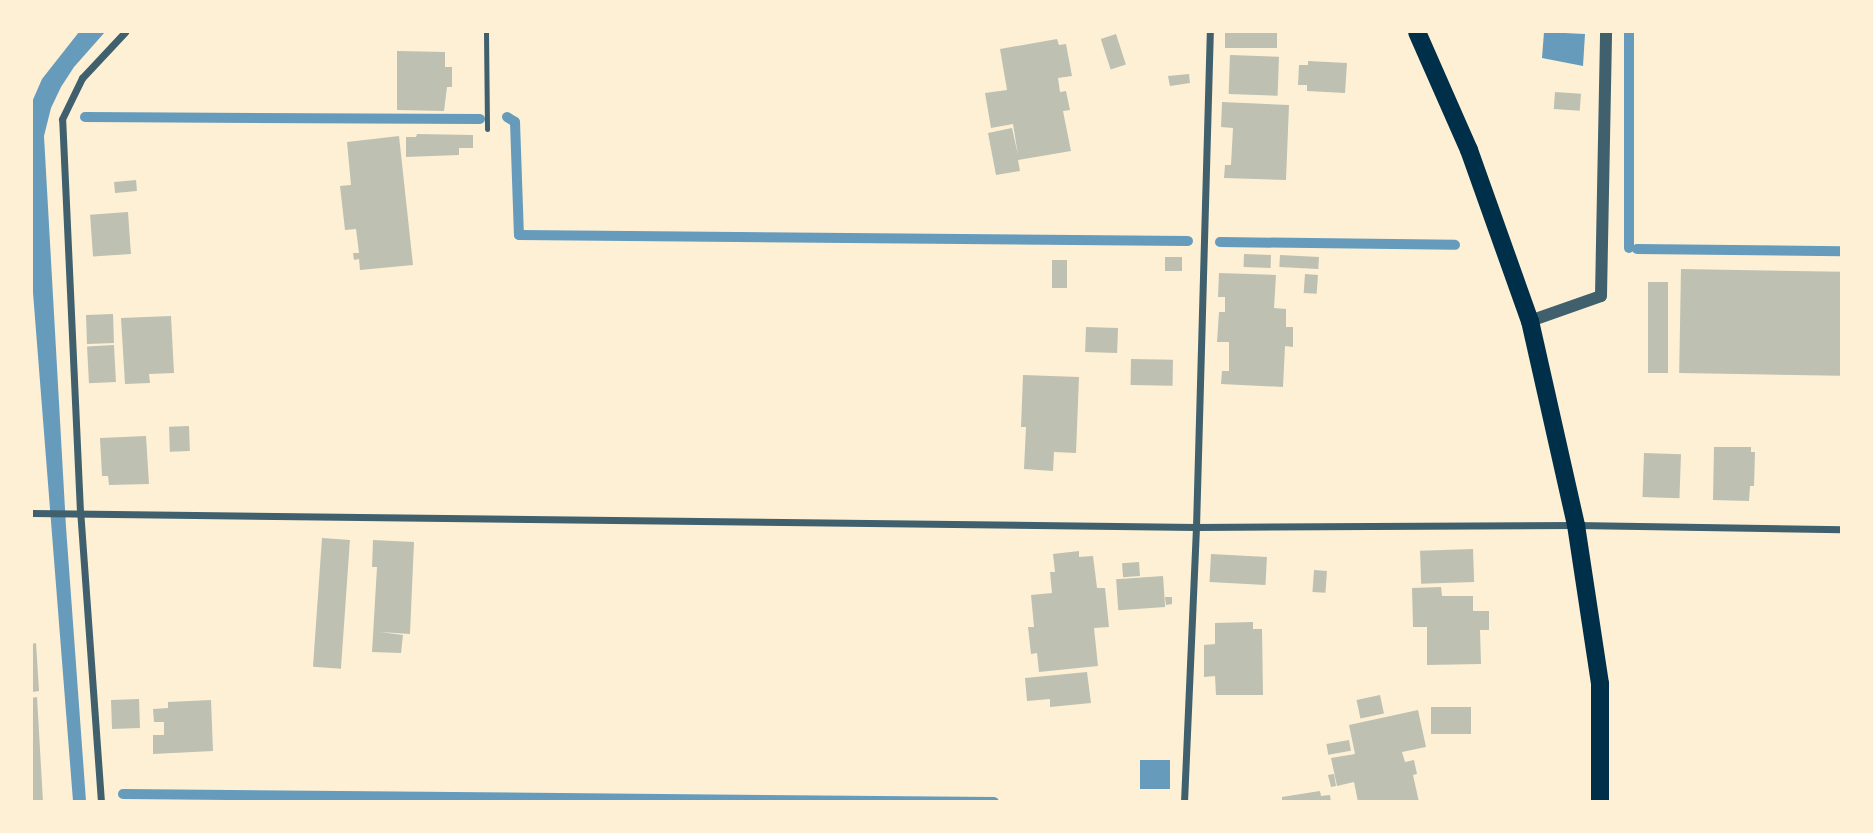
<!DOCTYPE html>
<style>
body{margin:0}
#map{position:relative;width:1873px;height:833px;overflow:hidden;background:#fdf0d5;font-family:"Space Grotesk",sans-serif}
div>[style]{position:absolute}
.water>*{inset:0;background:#669bbc;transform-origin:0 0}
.stream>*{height:10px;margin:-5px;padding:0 5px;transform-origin:5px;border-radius:5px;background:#669bbc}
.building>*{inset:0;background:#bec0b2;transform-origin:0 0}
.service>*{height:5px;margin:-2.5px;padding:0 2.5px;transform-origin:2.5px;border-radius:2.5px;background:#3f606c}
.minor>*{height:7px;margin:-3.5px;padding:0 3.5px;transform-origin:3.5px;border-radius:3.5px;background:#3f606c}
.tertiary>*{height:12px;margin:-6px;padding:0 6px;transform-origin:6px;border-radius:6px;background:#3f606c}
.primary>*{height:18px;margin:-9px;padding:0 9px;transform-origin:9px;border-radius:9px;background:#003049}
span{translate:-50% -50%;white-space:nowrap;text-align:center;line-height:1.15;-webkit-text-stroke:5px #fdf0d5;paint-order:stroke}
.frame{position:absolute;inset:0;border:33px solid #fdf0d5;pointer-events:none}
</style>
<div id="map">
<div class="water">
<i style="clip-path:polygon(79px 32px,105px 32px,74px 67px,61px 87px,51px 108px,44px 136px,66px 527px,86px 801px,73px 801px,32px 280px,32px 102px,42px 79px)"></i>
<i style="clip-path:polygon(1544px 32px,1585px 34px,1583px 66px,1542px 58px)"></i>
<i style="left:1140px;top:760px;width:30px;height:29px"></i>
</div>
<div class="stream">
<i style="left:85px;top:117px;width:395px;rotate:0.3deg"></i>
<i style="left:507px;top:117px;width:9px;rotate:32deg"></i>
<i style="left:515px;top:122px;width:113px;rotate:88deg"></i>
<i style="left:519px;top:235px;width:669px;rotate:0.51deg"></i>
<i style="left:1220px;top:242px;width:235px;rotate:0.7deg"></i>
<i style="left:1629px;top:248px;width:216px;rotate:-90deg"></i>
<i style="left:1637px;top:249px;width:205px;rotate:0.6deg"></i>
<i style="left:123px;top:794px;width:871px;rotate:0.53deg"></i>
</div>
<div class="building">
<i style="left:1225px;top:32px;width:52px;height:16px"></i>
<i style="left:1116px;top:34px;width:32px;height:16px;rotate:72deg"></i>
<i style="clip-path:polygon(1057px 39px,1059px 45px,1066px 44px,1072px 76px,1058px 78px,1060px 92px,1066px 91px,1070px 110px,1063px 111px,1071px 151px,1018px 160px,1020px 171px,996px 175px,988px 133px,1012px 128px,1018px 155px,1013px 124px,991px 128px,985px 93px,1007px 90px,1000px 49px)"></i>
<i style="clip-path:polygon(397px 51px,445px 52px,445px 67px,452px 67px,452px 87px,447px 87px,444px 111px,397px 110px)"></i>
<i style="left:1230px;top:55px;width:49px;height:39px;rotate:2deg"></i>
<i style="clip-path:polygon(1308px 61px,1347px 63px,1345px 93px,1307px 91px,1307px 85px,1298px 85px,1299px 65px,1308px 65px)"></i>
<i style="clip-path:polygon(1189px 74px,1190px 83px,1170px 86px,1168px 76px)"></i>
<i style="left:1555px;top:92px;width:26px;height:17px;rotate:4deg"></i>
<i style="clip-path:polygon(1222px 102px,1289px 105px,1286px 180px,1224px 178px,1225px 165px,1231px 165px,1233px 128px,1221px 127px)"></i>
<i style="clip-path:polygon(417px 134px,473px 135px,473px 148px,459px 148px,459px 155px,406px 157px,406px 137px,416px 137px)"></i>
<i style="clip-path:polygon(399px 136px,413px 265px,360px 270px,359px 259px,354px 260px,353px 253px,359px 253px,356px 229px,345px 230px,340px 186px,351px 185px,347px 142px)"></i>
<i style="left:136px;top:180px;width:11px;height:22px;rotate:85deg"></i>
<i style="left:128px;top:212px;width:42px;height:38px;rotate:86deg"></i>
<i style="left:1244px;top:254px;width:27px;height:13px;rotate:2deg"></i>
<i style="left:1280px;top:255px;width:39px;height:12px;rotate:3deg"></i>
<i style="left:1165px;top:257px;width:17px;height:14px"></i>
<i style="left:1052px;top:260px;width:15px;height:28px"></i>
<i style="left:1681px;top:269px;width:161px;height:104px;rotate:1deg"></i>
<i style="clip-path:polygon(1219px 273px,1276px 275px,1274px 308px,1286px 309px,1286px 327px,1293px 327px,1293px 347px,1285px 346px,1283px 387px,1221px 384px,1222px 371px,1229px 371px,1229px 342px,1217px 342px,1219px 312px,1225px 312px,1225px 297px,1218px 297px)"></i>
<i style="left:1305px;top:274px;width:13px;height:19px;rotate:4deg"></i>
<i style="left:1648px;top:282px;width:20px;height:91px"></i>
<i style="left:113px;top:314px;width:29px;height:27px;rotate:88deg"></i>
<i style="clip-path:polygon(171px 316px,174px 373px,149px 374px,150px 383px,125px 384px,121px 318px)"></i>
<i style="left:1086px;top:327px;width:32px;height:25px;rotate:2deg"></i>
<i style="left:114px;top:345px;width:37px;height:27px;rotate:87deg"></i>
<i style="left:1131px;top:359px;width:42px;height:26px;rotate:1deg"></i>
<i style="clip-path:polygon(1023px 375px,1079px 377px,1076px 453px,1054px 452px,1053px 471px,1024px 469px,1026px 427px,1021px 427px)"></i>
<i style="left:189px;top:426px;width:25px;height:20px;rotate:88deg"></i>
<i style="clip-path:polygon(146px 436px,149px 484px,109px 485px,108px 476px,102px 476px,100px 438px)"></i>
<i style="clip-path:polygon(1714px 447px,1751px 447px,1751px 452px,1755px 452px,1754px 486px,1750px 486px,1749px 501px,1713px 500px)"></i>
<i style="left:1644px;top:453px;width:37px;height:44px;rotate:2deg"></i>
<i style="left:322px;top:538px;width:28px;height:129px;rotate:4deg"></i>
<i style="clip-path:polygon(373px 540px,414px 542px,410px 634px,380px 632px,403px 635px,401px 653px,372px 652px,377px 567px,372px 567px)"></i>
<i style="left:1473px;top:549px;width:33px;height:53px;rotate:88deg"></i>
<i style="clip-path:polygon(1079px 551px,1079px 557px,1093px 556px,1097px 588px,1105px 588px,1109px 627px,1094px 628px,1098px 666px,1039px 672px,1037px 653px,1031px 654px,1028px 627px,1034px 627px,1031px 595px,1052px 593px,1050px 572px,1055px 572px,1053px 554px)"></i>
<i style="left:1211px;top:554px;width:56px;height:28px;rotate:3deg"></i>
<i style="left:1139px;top:562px;width:14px;height:17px;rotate:86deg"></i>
<i style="left:1314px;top:570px;width:13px;height:22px;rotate:4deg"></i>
<i style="left:1163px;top:576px;width:31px;height:47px;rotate:86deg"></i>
<i style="clip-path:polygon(1441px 587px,1442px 596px,1473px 596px,1473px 611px,1489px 611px,1489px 630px,1480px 630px,1481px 664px,1427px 665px,1427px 627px,1413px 627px,1412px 588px)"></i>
<i style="clip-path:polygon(1165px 597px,1172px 597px,1172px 604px,1166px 605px)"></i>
<i style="clip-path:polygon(1253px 622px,1253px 629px,1262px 629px,1263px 695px,1216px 695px,1215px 676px,1204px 677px,1204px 645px,1215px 644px,1215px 623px)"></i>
<i style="clip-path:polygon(36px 643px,39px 691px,32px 692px,32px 644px)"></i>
<i style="clip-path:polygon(1087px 672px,1091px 703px,1050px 707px,1050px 699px,1027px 701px,1025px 678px)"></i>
<i style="left:1380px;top:695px;width:19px;height:24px;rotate:78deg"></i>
<i style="clip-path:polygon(37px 697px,43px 802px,32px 802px,32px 698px)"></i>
<i style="left:139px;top:699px;width:29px;height:28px;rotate:88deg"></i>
<i style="clip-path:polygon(211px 700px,213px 751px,153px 754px,153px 735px,164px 735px,164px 722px,154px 722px,153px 709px,168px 708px,168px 702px)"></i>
<i style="left:1471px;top:707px;width:27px;height:40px;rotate:90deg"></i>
<i style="clip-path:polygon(1418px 710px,1426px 747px,1402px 752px,1405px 762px,1414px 760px,1417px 774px,1413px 775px,1419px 802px,1358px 802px,1354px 782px,1337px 786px,1331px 758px,1355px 754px,1349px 725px)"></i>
<i style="left:1349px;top:740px;width:11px;height:23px;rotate:80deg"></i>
<i style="clip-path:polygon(1334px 774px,1336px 786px,1331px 787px,1328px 775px)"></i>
<i style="clip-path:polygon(1320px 791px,1321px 796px,1330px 795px,1331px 802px,1282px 802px,1282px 797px)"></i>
</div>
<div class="service">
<i style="left:486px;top:32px;width:97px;rotate:89.4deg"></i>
</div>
<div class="minor">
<i style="left:32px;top:513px;width:1164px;rotate:0.69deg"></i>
<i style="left:1196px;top:527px;width:380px;rotate:-0.3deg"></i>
<i style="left:1576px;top:525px;width:266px;rotate:0.9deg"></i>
<i style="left:101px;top:802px;width:291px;rotate:-94.1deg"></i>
<i style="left:80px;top:512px;width:393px;rotate:-92.6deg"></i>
<i style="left:62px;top:119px;width:46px;rotate:-64deg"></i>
<i style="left:82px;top:78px;width:63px;rotate:-46.9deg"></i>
<i style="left:1184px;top:802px;width:275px;rotate:-87.5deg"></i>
<i style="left:1196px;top:527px;width:495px;rotate:-88.4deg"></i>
</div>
<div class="tertiary">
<i style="left:1530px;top:321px;width:75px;rotate:-19.4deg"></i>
<i style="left:1601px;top:296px;width:264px;rotate:-88.9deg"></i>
</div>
<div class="primary">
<i style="left:1417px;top:32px;width:129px;rotate:66.2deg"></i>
<i style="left:1469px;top:150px;width:182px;rotate:70.4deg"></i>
<i style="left:1530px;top:321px;width:209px;rotate:77.3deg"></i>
<i style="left:1576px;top:525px;width:161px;rotate:81.4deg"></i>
<i style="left:1600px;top:684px;width:118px;rotate:90deg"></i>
</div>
<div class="frame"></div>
</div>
